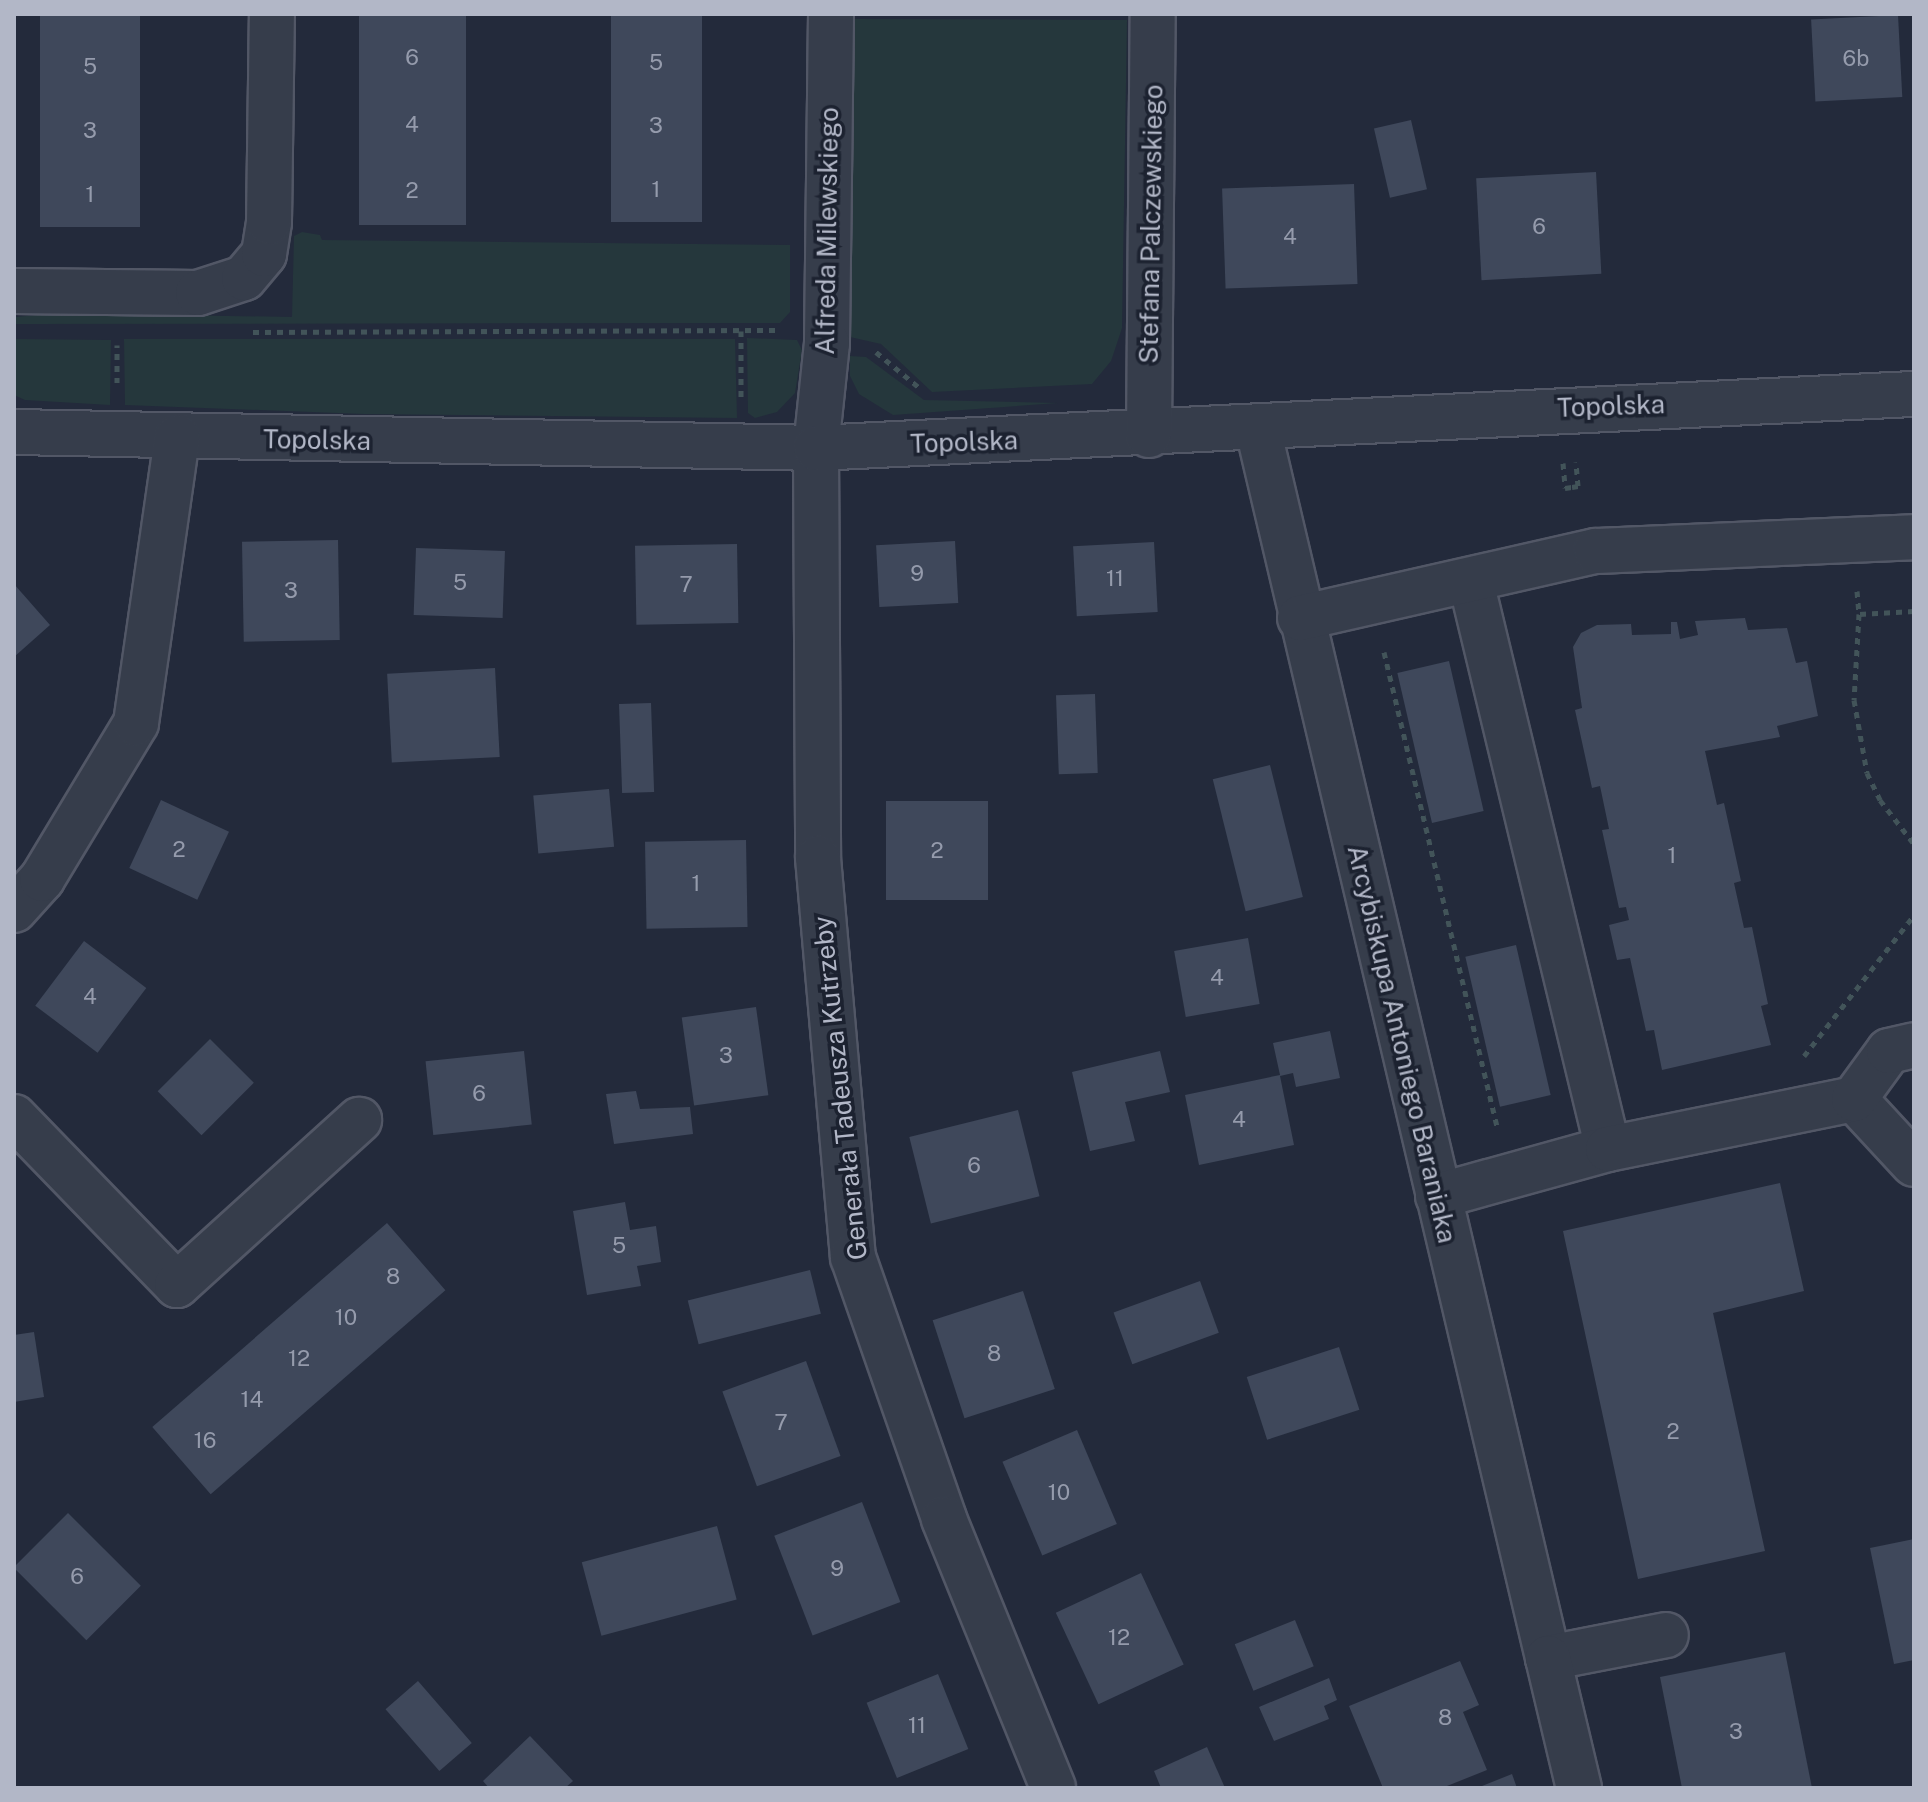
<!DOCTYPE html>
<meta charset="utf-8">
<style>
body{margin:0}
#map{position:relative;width:1928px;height:1802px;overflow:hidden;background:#232a3b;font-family:"Public Sans",sans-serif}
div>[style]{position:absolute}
.green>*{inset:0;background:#25373c}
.building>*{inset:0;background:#3f485b;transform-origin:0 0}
.path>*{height:5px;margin-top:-2.5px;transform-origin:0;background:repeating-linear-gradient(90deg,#425459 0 6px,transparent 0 12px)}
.roads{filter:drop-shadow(2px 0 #525766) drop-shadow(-2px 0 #525766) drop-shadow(0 2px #525766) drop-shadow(0 -2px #525766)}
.minor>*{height:44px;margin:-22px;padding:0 22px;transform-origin:22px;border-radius:22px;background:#363d4b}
span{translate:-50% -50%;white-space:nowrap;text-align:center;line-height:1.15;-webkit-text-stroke:7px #1c2230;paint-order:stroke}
.number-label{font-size:22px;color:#959bac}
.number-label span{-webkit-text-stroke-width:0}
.street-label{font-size:26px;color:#b2b7c7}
.frame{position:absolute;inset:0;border:16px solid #b2b7c7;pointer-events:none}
</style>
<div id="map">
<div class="green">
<i style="clip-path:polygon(853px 19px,1127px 20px,1122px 328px,1111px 361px,1092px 384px,932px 392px,881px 344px,850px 337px)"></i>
<i style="clip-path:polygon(302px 232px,320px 235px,322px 240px,790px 245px,790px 312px,780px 323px,14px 324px,16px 317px,56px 313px,292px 317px,294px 236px)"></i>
<i style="clip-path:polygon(747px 338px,797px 340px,802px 350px,795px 393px,777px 412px,755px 418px,748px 413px)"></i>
<i style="clip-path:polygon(14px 339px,111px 340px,110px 405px,25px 400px,14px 395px)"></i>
<i style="clip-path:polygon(124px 339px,735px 339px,737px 418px,364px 414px,125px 405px)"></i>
<i style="clip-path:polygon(850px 356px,866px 357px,924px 400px,1058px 403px,893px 415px,859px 394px,850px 376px)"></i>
</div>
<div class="building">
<i style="left:40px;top:14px;width:100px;height:213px"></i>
<i style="left:359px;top:14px;width:107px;height:211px"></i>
<i style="left:611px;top:14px;width:91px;height:208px"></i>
<i style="left:1898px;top:15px;width:82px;height:87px;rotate:87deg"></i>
<i style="left:1411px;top:120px;width:71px;height:38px;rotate:77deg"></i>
<i style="left:1596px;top:172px;width:102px;height:120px;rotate:87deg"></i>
<i style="left:1354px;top:184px;width:100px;height:132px;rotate:88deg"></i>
<i style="left:338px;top:540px;width:100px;height:96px;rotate:89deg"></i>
<i style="left:955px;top:541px;width:62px;height:79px;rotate:87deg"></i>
<i style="left:1154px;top:542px;width:70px;height:81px;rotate:87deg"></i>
<i style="left:737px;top:544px;width:79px;height:102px;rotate:89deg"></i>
<i style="left:416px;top:548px;width:89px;height:67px;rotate:2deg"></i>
<i style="clip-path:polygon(14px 584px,50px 625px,14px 657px)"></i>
<i style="clip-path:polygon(1745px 618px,1748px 630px,1787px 628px,1796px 663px,1807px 661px,1818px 716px,1777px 726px,1780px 737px,1705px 751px,1717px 805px,1724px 803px,1741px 881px,1734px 883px,1744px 928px,1752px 927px,1768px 1004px,1761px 1006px,1771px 1045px,1662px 1070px,1654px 1030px,1646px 1031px,1630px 958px,1617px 960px,1609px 925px,1629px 920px,1626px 907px,1619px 908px,1602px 830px,1609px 829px,1600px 786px,1592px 788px,1575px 710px,1582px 708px,1573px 647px,1581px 633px,1597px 625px,1631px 624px,1632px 635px,1671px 634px,1671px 622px,1677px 622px,1680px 639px,1698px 635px,1695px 621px)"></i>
<i style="left:1449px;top:661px;width:154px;height:53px;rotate:77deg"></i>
<i style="left:495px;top:668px;width:89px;height:108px;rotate:87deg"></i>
<i style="left:1095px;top:694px;width:79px;height:39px;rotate:88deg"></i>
<i style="left:651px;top:703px;width:89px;height:32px;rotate:88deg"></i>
<i style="left:1270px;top:765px;width:136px;height:59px;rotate:76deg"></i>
<i style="left:609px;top:789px;width:58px;height:76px;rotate:85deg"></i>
<i style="left:161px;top:800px;width:75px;height:75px;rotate:25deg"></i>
<i style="left:988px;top:801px;width:99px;height:102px;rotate:90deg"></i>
<i style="left:746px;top:840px;width:87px;height:101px;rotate:89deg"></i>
<i style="left:1248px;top:938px;width:67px;height:75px;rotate:80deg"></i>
<i style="left:84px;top:941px;width:78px;height:81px;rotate:37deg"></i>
<i style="left:1516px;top:945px;width:154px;height:52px;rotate:77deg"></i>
<i style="left:756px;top:1007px;width:89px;height:75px;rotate:82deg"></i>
<i style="clip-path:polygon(1330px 1031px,1340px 1078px,1296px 1087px,1293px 1073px,1280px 1076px,1294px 1145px,1199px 1165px,1185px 1095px,1280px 1075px,1273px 1043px)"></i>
<i style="left:210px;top:1039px;width:62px;height:74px;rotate:45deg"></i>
<i style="left:524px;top:1051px;width:74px;height:99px;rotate:84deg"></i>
<i style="clip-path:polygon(1160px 1051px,1170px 1092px,1125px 1102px,1135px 1141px,1090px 1151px,1072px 1072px)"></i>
<i style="clip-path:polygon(636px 1091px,640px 1109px,690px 1107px,693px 1134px,614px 1144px,606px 1094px)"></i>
<i style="left:1018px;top:1110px;width:89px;height:112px;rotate:76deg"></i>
<i style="clip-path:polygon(1780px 1183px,1804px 1291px,1713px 1313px,1765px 1551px,1638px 1579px,1563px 1231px)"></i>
<i style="clip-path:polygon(625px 1202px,630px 1230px,656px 1226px,661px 1262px,637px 1266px,641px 1286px,587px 1295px,573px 1211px)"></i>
<i style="left:387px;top:1223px;width:89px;height:311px;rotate:49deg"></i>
<i style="left:810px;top:1270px;width:45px;height:126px;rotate:76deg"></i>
<i style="left:1200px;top:1281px;width:55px;height:92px;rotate:70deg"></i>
<i style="left:1023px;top:1291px;width:103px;height:95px;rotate:72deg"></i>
<i style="clip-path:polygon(34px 1332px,44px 1397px,14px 1402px,14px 1335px)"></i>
<i style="left:1339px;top:1347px;width:66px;height:97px;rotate:72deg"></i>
<i style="left:806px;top:1361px;width:101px;height:89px;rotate:70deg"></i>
<i style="left:1077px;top:1430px;width:102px;height:81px;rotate:67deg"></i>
<i style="left:862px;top:1502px;width:107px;height:94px;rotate:69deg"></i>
<i style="left:68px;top:1513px;width:103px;height:77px;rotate:45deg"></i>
<i style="left:717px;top:1526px;width:76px;height:140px;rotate:75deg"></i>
<i style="clip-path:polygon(1914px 1539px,1914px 1660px,1894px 1664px,1870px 1548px)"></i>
<i style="left:1141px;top:1573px;width:101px;height:94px;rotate:65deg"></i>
<i style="left:1295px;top:1620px;width:50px;height:65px;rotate:68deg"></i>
<i style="clip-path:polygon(1785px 1652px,1812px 1788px,1682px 1788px,1660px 1677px)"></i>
<i style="clip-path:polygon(1460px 1661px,1479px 1705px,1463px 1712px,1487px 1770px,1442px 1788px,1383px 1788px,1349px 1706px)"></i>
<i style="left:938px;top:1674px;width:81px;height:77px;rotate:68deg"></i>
<i style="clip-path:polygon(1329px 1678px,1337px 1700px,1324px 1706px,1329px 1719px,1274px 1741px,1259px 1707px)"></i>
<i style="left:418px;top:1681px;width:82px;height:43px;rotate:49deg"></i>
<i style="clip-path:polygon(530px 1736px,573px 1781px,565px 1788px,489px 1788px,483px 1781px)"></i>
<i style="clip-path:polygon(1207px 1747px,1225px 1788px,1161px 1788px,1154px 1771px)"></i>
<i style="clip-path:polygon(1512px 1774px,1517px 1788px,1477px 1788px)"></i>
</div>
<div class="path">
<i style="left:741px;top:331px;width:67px;rotate:90deg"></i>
<i style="left:253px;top:332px;width:522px;rotate:-0.22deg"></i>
<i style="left:876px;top:352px;width:58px;rotate:39.4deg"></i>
<i style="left:117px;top:383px;width:38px;rotate:-90deg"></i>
<i style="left:1563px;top:463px;width:25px;rotate:85deg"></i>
<i style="left:1565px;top:488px;width:7px;rotate:-8deg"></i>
<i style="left:1572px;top:487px;width:6px;rotate:-9deg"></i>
<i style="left:1578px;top:486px;width:24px;rotate:-95deg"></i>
<i style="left:1857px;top:591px;width:23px;rotate:85deg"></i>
<i style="left:1914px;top:611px;width:55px;rotate:176.9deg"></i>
<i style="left:1859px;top:614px;width:86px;rotate:93.3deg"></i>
<i style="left:1854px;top:700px;width:74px;rotate:79.9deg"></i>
<i style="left:1867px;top:773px;width:30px;rotate:64deg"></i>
<i style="left:1880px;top:800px;width:56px;rotate:52.3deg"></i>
<i style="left:1384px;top:652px;width:490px;rotate:76.6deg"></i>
<i style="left:1804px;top:1056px;width:179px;rotate:-52deg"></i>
</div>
<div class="roads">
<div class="minor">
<i style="left:831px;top:14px;width:329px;rotate:90.7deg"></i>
<i style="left:827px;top:343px;width:106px;rotate:96deg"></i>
<i style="left:816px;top:448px;width:410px;rotate:89.7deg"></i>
<i style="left:818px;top:858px;width:401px;rotate:85deg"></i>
<i style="left:853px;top:1257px;width:277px;rotate:70.8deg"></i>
<i style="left:944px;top:1519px;width:290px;rotate:67.9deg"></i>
<i style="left:14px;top:291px;width:184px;rotate:0.6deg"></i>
<i style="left:198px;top:293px;width:48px;rotate:-18.1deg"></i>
<i style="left:244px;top:278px;width:31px;rotate:-50deg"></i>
<i style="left:264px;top:254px;width:32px;rotate:-81deg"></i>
<i style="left:269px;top:222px;width:208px;rotate:-89.2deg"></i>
<i style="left:1258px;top:429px;width:1263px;rotate:76.72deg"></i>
<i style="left:1548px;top:1658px;width:120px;rotate:-11deg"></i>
<i style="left:14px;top:432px;width:802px;rotate:1.14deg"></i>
<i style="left:816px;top:448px;width:1099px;rotate:-2.82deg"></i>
<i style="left:1149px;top:435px;width:421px;rotate:-89.5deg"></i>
<i style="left:1471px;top:582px;width:583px;rotate:76.42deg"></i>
<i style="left:1300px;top:618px;width:303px;rotate:-12.8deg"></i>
<i style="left:1596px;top:551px;width:318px;rotate:-2.5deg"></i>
<i style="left:14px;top:910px;width:42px;rotate:-47.9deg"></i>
<i style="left:42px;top:879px;width:182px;rotate:-58.9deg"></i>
<i style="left:136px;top:723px;width:289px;rotate:-81.8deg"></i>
<i style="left:1854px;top:1099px;width:88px;rotate:47.3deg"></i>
<i style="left:14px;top:1117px;width:234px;rotate:45.9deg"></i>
<i style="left:177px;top:1285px;width:246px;rotate:-42.2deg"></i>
<i style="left:1438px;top:1196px;width:176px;rotate:-15.5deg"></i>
<i style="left:1608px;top:1149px;width:251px;rotate:-11.5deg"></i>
<i style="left:1854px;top:1099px;width:59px;rotate:-53.9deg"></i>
<i style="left:1889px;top:1051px;width:26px;rotate:-13deg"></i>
<i style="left:1548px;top:1658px;width:134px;rotate:76.6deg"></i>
</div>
</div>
<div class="number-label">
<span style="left:412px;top:58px">6</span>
<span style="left:1856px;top:59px">6b</span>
<span style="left:656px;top:63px">5</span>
<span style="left:90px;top:67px">5</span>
<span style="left:412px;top:125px">4</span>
<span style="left:656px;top:126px">3</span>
<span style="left:90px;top:131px">3</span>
<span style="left:656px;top:190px">1</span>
<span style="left:412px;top:191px">2</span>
<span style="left:90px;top:195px">1</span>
<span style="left:1539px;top:227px">6</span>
<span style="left:1290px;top:237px">4</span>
<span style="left:917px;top:574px">9</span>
<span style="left:1115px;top:579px">11</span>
<span style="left:460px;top:583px">5</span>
<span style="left:686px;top:585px">7</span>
<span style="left:291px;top:591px">3</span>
<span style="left:179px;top:850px">2</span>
<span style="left:937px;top:851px">2</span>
<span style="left:1672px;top:856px">1</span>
<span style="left:696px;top:884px">1</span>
<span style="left:1217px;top:978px">4</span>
<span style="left:90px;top:997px">4</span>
<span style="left:726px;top:1056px">3</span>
<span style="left:479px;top:1094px">6</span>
<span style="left:1239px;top:1120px">4</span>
<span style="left:974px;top:1166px">6</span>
<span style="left:619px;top:1246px">5</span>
<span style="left:393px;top:1277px">8</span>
<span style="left:346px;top:1318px">10</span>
<span style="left:994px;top:1354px">8</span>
<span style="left:299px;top:1359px">12</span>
<span style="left:252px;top:1400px">14</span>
<span style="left:781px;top:1423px">7</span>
<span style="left:1673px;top:1432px">2</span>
<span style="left:205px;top:1441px">16</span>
<span style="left:1059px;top:1493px">10</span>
<span style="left:837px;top:1569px">9</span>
<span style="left:77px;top:1577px">6</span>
<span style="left:1119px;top:1638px">12</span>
<span style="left:1445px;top:1718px">8</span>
<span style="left:917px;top:1726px">11</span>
<span style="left:1736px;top:1732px">3</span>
</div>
<div class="street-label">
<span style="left:1151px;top:224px;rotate:-89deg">Stefana Palczewskiego</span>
<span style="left:827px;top:231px;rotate:-89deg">Alfreda Milewskiego</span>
<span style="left:1611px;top:406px;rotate:-2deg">Topolska</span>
<span style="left:317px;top:440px;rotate:1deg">Topolska</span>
<span style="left:964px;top:442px;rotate:-2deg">Topolska</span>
<span style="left:1402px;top:1044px;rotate:77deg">Arcybiskupa Antoniego Baraniaka</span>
<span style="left:840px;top:1088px;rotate:-96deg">Generała Tadeusza Kutrzeby</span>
</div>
<div class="frame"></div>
</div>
